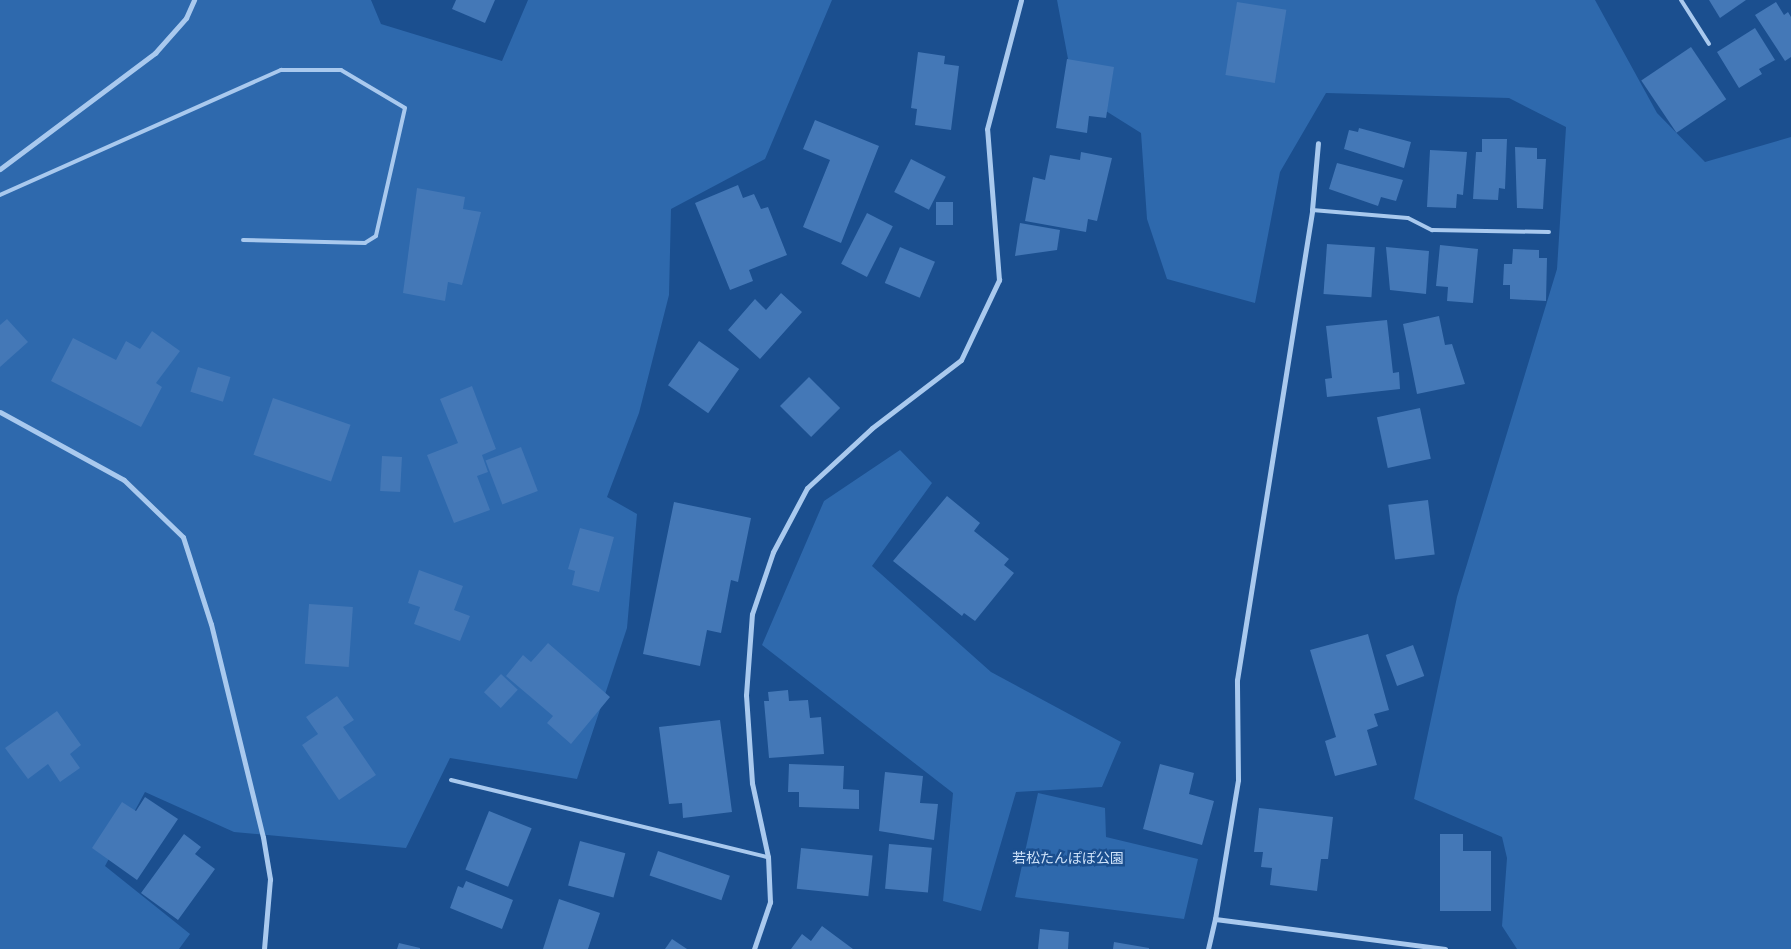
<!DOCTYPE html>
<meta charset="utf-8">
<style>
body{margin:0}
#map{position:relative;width:1791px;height:949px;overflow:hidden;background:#1b4f8f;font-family:"Nunito Sans","Noto Sans JP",sans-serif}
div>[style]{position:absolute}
.green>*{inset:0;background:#2e69ad}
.building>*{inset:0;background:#4478b7;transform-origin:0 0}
.lane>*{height:4px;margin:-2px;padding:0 2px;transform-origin:2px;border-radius:2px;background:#a9c9ee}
.street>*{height:5px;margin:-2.5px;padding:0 2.5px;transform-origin:2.5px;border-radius:2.5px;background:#a9c9ee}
span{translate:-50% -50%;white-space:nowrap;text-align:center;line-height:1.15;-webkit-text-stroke:5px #1b4f8f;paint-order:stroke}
.park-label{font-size:14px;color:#cfe3fa}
</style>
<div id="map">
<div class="green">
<i style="clip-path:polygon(0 0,371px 0,381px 24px,502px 61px,528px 0,832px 0,765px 159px,671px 209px,669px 295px,639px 413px,607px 497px,637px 514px,627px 628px,577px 779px,450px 758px,406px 848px,234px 832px,145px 792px,105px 866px,190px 934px,179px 949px,0 949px)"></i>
<i style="clip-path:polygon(1057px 0,1595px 0,1657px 113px,1705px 162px,1791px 137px,1791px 949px,1517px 949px,1502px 926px,1507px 858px,1502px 837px,1414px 799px,1457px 597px,1557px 269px,1566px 127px,1509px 98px,1326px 93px,1280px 172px,1255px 303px,1167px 279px,1147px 219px,1141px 133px,1074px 91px)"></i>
<i style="clip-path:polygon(900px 450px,932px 483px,872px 566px,991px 672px,1121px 742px,1102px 787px,1016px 792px,981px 911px,943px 901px,953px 793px,762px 645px,824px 501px)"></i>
<i style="clip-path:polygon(1038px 793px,1105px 808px,1106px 837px,1198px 859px,1184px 919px,1015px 897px)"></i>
</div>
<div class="building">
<i style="clip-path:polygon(456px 0,495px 0,485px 23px,452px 9px)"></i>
<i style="clip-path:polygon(1709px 0,1746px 0,1720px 18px)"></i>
<i style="left:1237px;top:2px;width:50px;height:74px;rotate:9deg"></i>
<i style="clip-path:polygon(1776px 2px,1784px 15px,1788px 12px,1791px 17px,1791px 57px,1785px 61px,1755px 15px)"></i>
<i style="clip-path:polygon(1755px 28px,1775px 60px,1759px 69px,1762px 74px,1739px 88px,1717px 52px)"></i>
<i style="left:1691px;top:47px;width:63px;height:60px;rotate:56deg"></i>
<i style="clip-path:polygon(918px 52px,945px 56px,944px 64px,959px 66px,951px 130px,915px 125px,917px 109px,911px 108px)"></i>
<i style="clip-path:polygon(1067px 59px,1114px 67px,1106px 118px,1089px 116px,1087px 133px,1056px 128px)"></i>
<i style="clip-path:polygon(815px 120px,879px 146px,841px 243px,803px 227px,830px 160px,803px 149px)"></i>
<i style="clip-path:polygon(1359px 128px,1411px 142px,1404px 168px,1344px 149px,1349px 130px,1358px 132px)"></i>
<i style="clip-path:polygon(1482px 139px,1507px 139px,1505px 189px,1499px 188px,1498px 200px,1473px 199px,1476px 152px,1482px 152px)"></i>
<i style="clip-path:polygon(1515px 147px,1537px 148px,1537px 159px,1546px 159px,1543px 209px,1517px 208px)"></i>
<i style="clip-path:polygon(1430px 150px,1467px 152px,1463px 195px,1457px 194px,1456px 208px,1427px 207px)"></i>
<i style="clip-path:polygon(1081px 152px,1112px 158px,1097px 221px,1088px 219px,1086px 232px,1025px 221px,1033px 177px,1045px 180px,1050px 155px,1080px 160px)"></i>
<i style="left:911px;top:159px;width:39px;height:37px;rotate:27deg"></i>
<i style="clip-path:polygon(1337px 163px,1403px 180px,1396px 201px,1381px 197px,1378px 206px,1329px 189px)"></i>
<i style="clip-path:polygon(738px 185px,743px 198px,754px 194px,761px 209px,768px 207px,787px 255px,749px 270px,753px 281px,730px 290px,695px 203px)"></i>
<i style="clip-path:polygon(417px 188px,465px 197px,463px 209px,481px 212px,462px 285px,448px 282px,445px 301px,403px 293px)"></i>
<i style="left:936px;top:202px;width:17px;height:23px"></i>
<i style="left:867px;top:213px;width:29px;height:57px;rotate:27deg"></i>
<i style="clip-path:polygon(1020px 223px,1060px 230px,1057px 250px,1015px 256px)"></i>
<i style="left:1327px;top:244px;width:48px;height:50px;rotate:4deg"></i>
<i style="clip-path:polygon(1440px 245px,1478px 249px,1473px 303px,1447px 301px,1448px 287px,1436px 286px)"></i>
<i style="left:900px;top:247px;width:38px;height:39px;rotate:23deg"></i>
<i style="clip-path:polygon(1386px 247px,1429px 251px,1426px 294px,1390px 290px)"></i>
<i style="clip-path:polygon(1513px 249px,1539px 250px,1539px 258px,1547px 258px,1546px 301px,1510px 299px,1510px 285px,1503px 285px,1504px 264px,1512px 264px)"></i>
<i style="clip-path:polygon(781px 293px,802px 312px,760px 359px,728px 330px,755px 299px,766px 310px)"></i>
<i style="clip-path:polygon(1439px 316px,1445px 345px,1452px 344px,1465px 384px,1417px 394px,1403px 324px)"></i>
<i style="clip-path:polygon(7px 319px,28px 342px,0 367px,0 325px)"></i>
<i style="clip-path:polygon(1387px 320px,1393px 373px,1399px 372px,1400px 389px,1327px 397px,1325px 379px,1332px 378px,1326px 326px)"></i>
<i style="clip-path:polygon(152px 331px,180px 351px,156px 383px,162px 387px,141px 427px,51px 381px,73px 338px,116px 360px,126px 341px,140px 349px)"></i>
<i style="left:699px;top:341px;width:49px;height:54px;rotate:35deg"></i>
<i style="left:198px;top:367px;width:34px;height:26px;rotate:17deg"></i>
<i style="left:809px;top:377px;width:44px;height:41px;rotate:45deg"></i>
<i style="clip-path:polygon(472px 386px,496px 449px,482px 455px,488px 472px,477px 476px,490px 510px,454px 523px,427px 455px,458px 443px,440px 399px)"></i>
<i style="left:273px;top:398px;width:82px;height:60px;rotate:19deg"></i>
<i style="left:1420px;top:408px;width:52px;height:44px;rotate:78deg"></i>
<i style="left:521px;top:447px;width:47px;height:38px;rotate:69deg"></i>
<i style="left:382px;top:456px;width:20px;height:35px;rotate:3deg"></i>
<i style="clip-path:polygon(947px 496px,980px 523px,974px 531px,1009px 559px,1004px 565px,1014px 573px,975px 621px,964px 613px,962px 616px,893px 561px)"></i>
<i style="left:1428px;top:500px;width:55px;height:40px;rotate:83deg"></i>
<i style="clip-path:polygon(674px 502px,751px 518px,738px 582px,731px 580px,721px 633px,707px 630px,700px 666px,643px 654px)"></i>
<i style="clip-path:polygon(580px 528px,614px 537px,599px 592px,572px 585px,575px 571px,568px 569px)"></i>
<i style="clip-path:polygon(419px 570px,463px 586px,454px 610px,470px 616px,460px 641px,414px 624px,420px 607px,408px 603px)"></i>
<i style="left:309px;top:604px;width:44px;height:60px;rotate:4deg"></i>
<i style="clip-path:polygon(1368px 634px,1389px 710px,1374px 714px,1378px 726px,1367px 730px,1377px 765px,1335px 776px,1325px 741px,1336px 737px,1310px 650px)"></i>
<i style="clip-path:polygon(548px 643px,610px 697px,571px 744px,547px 723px,553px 716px,506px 676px,523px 655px,531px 662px)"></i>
<i style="left:1413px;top:645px;width:33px;height:29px;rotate:70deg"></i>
<i style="left:501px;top:674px;width:23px;height:25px;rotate:43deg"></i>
<i style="clip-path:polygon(788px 690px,789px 701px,808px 700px,810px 718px,821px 717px,824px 754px,769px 758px,764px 701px,769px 701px,768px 692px)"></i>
<i style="clip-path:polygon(337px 696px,354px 720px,343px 727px,376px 775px,339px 800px,302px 745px,318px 734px,306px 717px)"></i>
<i style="clip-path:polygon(57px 711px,81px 745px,70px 754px,80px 768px,60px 782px,48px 764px,28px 779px,5px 748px)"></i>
<i style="clip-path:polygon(720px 720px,732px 812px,683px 818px,682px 803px,669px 804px,659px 727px)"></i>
<i style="clip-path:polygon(789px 764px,844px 766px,843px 789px,859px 790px,859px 809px,799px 807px,799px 792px,788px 792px)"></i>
<i style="clip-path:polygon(1160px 764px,1194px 773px,1189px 794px,1214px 801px,1202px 845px,1143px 829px)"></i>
<i style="clip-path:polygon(885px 772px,923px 776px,920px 803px,938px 804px,934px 840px,879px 831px)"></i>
<i style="clip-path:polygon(145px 797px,178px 819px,137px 880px,92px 848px,122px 802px,136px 811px)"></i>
<i style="clip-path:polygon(1259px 808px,1333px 817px,1328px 859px,1321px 859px,1317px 891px,1270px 885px,1272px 868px,1261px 867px,1263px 852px,1254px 852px)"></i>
<i style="left:489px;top:811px;width:46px;height:63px;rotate:22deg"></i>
<i style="clip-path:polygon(184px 834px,201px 847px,195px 854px,215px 869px,178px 920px,141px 893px)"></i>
<i style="clip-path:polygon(1440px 834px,1463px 834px,1463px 851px,1491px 851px,1491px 911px,1440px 911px)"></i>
<i style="left:580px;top:841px;width:47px;height:46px;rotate:15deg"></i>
<i style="left:889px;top:844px;width:43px;height:45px;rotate:5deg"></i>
<i style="left:801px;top:848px;width:72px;height:41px;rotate:6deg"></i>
<i style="left:658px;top:851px;width:76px;height:26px;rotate:19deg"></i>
<i style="clip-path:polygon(466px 881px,513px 900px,502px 929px,450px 908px,458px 886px,463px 888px)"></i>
<i style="clip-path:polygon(559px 899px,600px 913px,588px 949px,543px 949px)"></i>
<i style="clip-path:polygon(822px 926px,853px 949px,791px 949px,802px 934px,811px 941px)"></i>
<i style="clip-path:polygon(1040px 929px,1069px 932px,1068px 949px,1038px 949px)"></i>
<i style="clip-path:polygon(672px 939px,687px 949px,665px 949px)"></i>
<i style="clip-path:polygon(1114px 942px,1149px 948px,1149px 949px,1113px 949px)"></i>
<i style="clip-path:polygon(399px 943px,420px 948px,420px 949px,397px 949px)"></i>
</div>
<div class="lane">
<i style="left:1681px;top:0;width:52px;rotate:57.5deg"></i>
<i style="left:0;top:195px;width:308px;rotate:-24deg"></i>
<i style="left:281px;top:70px;width:60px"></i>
<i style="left:341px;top:70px;width:74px;rotate:30.7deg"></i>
<i style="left:405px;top:108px;width:131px;rotate:102.8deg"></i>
<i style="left:376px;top:236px;width:13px;rotate:148deg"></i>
<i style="left:365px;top:243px;width:122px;rotate:-178.6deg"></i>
<i style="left:1312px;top:210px;width:96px;rotate:4.8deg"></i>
<i style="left:1408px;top:218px;width:27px;rotate:27deg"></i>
<i style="left:1432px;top:230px;width:117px;rotate:1deg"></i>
<i style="left:451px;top:780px;width:326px;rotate:13.7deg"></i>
</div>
<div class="street">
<i style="left:0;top:169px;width:194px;rotate:-36.8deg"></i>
<i style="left:155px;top:53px;width:47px;rotate:-48.5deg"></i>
<i style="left:186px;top:18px;width:20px;rotate:-66deg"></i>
<i style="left:0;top:412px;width:141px;rotate:28.7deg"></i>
<i style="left:124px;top:480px;width:82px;rotate:44deg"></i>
<i style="left:183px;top:537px;width:91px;rotate:72.2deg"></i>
<i style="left:211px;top:624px;width:219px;rotate:76.3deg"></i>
<i style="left:263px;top:837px;width:43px;rotate:80.5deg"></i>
<i style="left:270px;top:879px;width:70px;rotate:94.9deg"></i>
<i style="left:1215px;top:919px;width:141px;rotate:-80.6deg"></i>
<i style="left:1238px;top:780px;width:100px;rotate:-90.6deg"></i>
<i style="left:1237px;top:680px;width:476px;rotate:-80.9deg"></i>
<i style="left:1312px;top:210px;width:67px;rotate:-84.9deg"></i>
<i style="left:754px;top:949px;width:50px;rotate:-71.2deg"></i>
<i style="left:770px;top:902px;width:45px;rotate:-92.5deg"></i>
<i style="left:768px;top:857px;width:76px;rotate:-102.2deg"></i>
<i style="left:752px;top:783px;width:88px;rotate:-93.9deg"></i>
<i style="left:746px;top:695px;width:81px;rotate:-85.8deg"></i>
<i style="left:752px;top:614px;width:65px;rotate:-71.3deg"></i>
<i style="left:773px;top:552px;width:72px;rotate:-62deg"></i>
<i style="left:807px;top:488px;width:88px;rotate:-42.7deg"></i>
<i style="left:872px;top:428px;width:112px;rotate:-37.4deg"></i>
<i style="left:961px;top:360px;width:89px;rotate:-64.6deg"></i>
<i style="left:999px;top:280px;width:151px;rotate:-94.5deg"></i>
<i style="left:987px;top:129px;width:133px;rotate:-75.2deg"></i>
<i style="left:1208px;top:949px;width:31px;rotate:-77deg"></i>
<i style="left:1215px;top:919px;width:232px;rotate:7.4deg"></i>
</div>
<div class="park-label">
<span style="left:1068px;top:859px">若松たんぽぽ公園</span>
</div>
</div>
